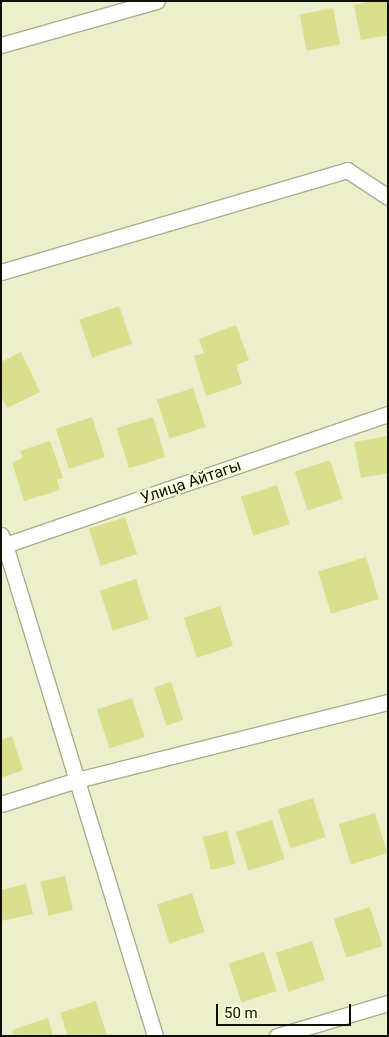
<!DOCTYPE html>
<meta charset="utf-8">
<style>
body{margin:0}
#map{position:relative;width:389px;height:1037px;overflow:hidden;background:#ecefcc;font-family:Roboto,sans-serif}
div>[style]{position:absolute}
.building>*{inset:0;background:#d9df8c;transform-origin:0 0}
.roads{filter:drop-shadow(1px 0 #aaad8c) drop-shadow(-1px 0 #aaad8c) drop-shadow(0 1px #aaad8c) drop-shadow(0 -1px #aaad8c)}
.minor>*{height:15px;margin:-7.5px;padding:0 7.5px;transform-origin:7.5px;border-radius:7.5px;background:#fff}
span{translate:-50% -50%;white-space:nowrap;text-align:center;line-height:1.15;-webkit-text-stroke:4px #f9fdd9;paint-order:stroke}
.street-label{font-size:16px;color:#0f1005}
.frame{position:absolute;inset:0;border:2px solid #0f1005;pointer-events:none}
.scale{position:absolute;left:216px;top:1004px;width:135px;height:22px;box-sizing:border-box;border:2px solid #0f1005;border-top:0;padding-left:6px;font-size:15px;line-height:18px;white-space:nowrap;color:#0f1005;-webkit-text-stroke:4px #f9fdd9;paint-order:stroke}
</style>
<div id="map">
<div class="building">
<i style="clip-path:polygon(371px 1px,387px 1px,388px 35px,361px 40px,354px 5px)"></i>
<i style="left:333px;top:8px;width:37px;height:34px;rotate:79deg"></i>
<i style="left:119px;top:306px;width:40px;height:42px;rotate:71deg"></i>
<i style="clip-path:polygon(236px 325px,249px 360px,236px 365px,242px 384px,206px 396px,194px 356px,204px 353px,199px 339px)"></i>
<i style="clip-path:polygon(21px 352px,40px 392px,7px 408px,1px 396px,1px 362px)"></i>
<i style="left:193px;top:388px;width:41px;height:38px;rotate:72deg"></i>
<i style="left:92px;top:417px;width:42px;height:38px;rotate:72deg"></i>
<i style="left:153px;top:417px;width:42px;height:38px;rotate:73deg"></i>
<i style="clip-path:polygon(388px 436px,388px 473px,361px 478px,354px 442px)"></i>
<i style="clip-path:polygon(50px 441px,63px 478px,57px 480px,60px 490px,24px 501px,12px 462px,23px 458px,20px 451px)"></i>
<i style="left:330px;top:460px;width:41px;height:37px;rotate:72deg"></i>
<i style="left:277px;top:485px;width:41px;height:38px;rotate:72deg"></i>
<i style="left:125px;top:517px;width:39px;height:38px;rotate:72deg"></i>
<i style="left:366px;top:557px;width:44px;height:50px;rotate:73deg"></i>
<i style="left:136px;top:579px;width:42px;height:38px;rotate:72deg"></i>
<i style="left:220px;top:606px;width:42px;height:38px;rotate:72deg"></i>
<i style="left:171px;top:682px;width:40px;height:18px;rotate:72deg"></i>
<i style="left:132px;top:698px;width:41px;height:37px;rotate:72deg"></i>
<i style="clip-path:polygon(12px 736px,23px 770px,1px 778px,1px 740px)"></i>
<i style="left:313px;top:798px;width:41px;height:37px;rotate:72deg"></i>
<i style="left:375px;top:813px;width:42px;height:38px;rotate:73deg"></i>
<i style="left:272px;top:820px;width:41px;height:38px;rotate:72deg"></i>
<i style="left:227px;top:831px;width:34px;height:25px;rotate:76deg"></i>
<i style="left:65px;top:876px;width:35px;height:25px;rotate:77deg"></i>
<i style="clip-path:polygon(26px 884px,33px 914px,1px 921px,1px 890px)"></i>
<i style="left:192px;top:893px;width:41px;height:37px;rotate:72deg"></i>
<i style="left:370px;top:907px;width:41px;height:38px;rotate:72deg"></i>
<i style="left:312px;top:941px;width:41px;height:38px;rotate:72deg"></i>
<i style="left:264px;top:952px;width:41px;height:37px;rotate:72deg"></i>
<i style="clip-path:polygon(96px 1001px,107px 1036px,68px 1036px,60px 1013px)"></i>
<i style="clip-path:polygon(48px 1018px,53px 1036px,14px 1036px,12px 1030px)"></i>
</div>
<div class="roads">
<div class="minor">
<i style="left:1px;top:45px;width:162px;rotate:-15.8deg"></i>
<i style="left:1px;top:272px;width:361px;rotate:-16.4deg"></i>
<i style="left:347px;top:170px;width:49px;rotate:33.4deg"></i>
<i style="left:1px;top:535px;width:11px;rotate:68deg"></i>
<i style="left:5px;top:545px;width:405px;rotate:-18.9deg"></i>
<i style="left:1px;top:546px;width:4px;rotate:-14deg"></i>
<i style="left:5px;top:545px;width:513px;rotate:73.01deg"></i>
<i style="left:1px;top:804px;width:80px;rotate:-17.5deg"></i>
<i style="left:77px;top:780px;width:321px;rotate:-14.1deg"></i>
<i style="left:277px;top:1036px;width:116px;rotate:-16.6deg"></i>
</div>
</div>
<div class="street-label">
<span style="left:191px;top:482px;rotate:-19deg">Улица Айтагы</span>
</div>
<div class="frame"></div>
<div class="scale">50 m</div>
</div>
